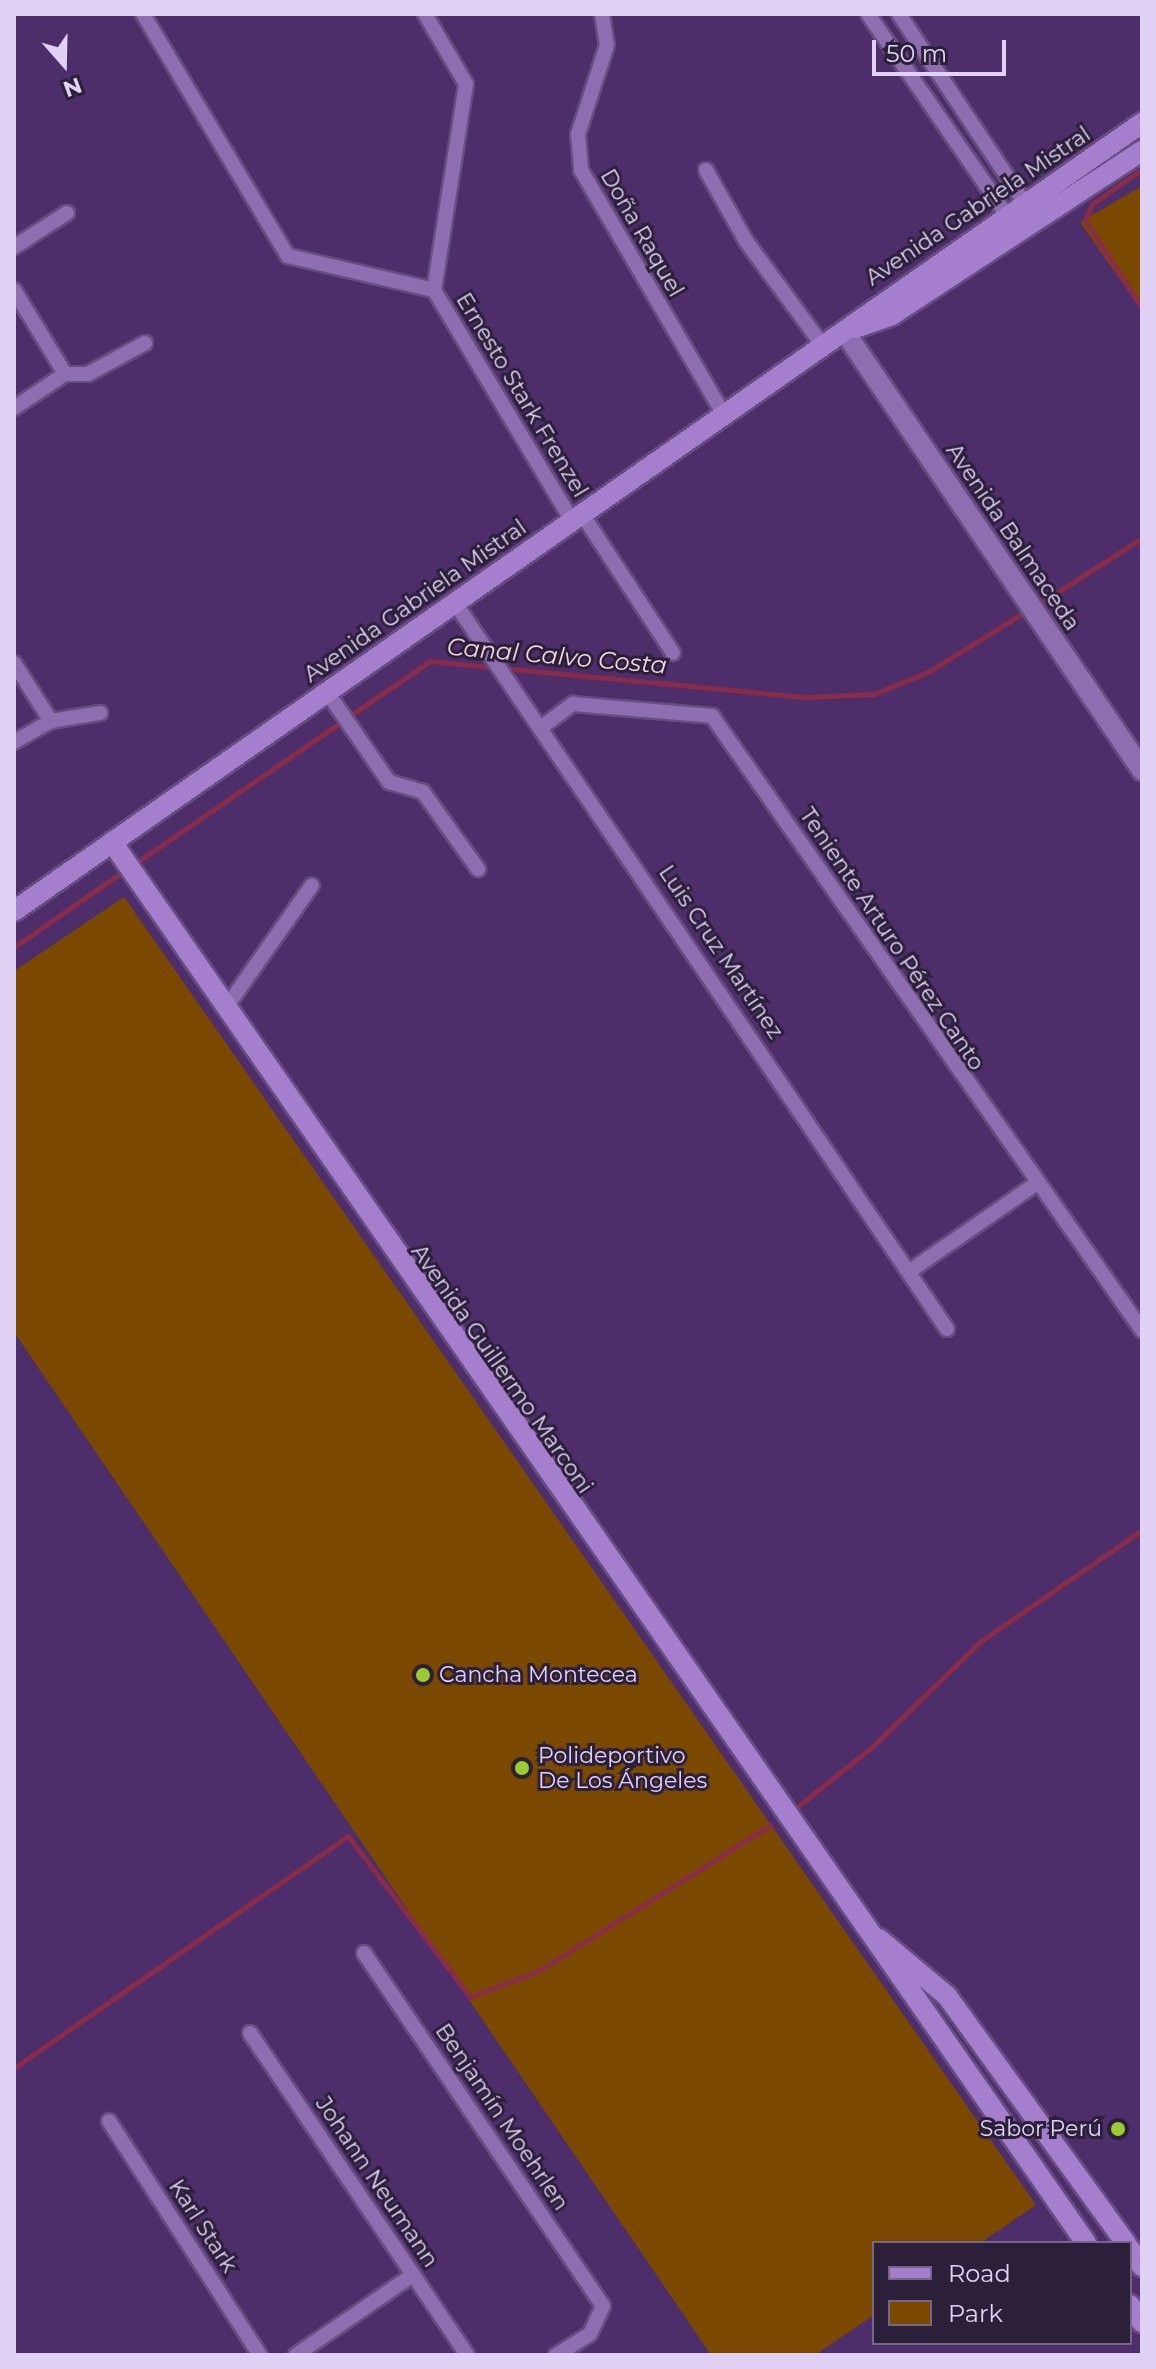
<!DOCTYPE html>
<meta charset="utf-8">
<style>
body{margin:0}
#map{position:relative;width:1156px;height:2369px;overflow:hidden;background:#4d2e6b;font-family:Montserrat,sans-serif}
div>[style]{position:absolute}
.green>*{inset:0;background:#7b4800}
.stream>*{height:5px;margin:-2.5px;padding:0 2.5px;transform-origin:2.5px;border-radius:2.5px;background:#892c49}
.roads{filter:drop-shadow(2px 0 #674c80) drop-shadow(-2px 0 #674c80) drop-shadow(0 2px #674c80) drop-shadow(0 -2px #674c80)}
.minor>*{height:14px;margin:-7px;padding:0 7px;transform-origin:7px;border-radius:7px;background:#8e6eb0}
.secondary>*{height:20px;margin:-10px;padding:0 10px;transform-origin:10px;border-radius:10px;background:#8e6eb0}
.primary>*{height:20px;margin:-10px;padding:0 10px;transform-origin:10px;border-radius:10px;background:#a57ece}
.dots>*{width:22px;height:22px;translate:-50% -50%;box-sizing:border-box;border:4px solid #2c1f3a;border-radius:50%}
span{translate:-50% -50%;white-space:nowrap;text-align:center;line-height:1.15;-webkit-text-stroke:6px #2c1f3a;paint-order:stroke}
.street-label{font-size:22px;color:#e1d1f5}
.poi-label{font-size:22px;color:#e1d1f5}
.left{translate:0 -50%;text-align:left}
.right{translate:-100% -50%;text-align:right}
.water-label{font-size:24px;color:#f3d7dc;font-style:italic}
.frame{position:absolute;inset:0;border:16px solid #e1d1f5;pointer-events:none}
.legend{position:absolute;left:872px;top:2241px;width:260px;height:104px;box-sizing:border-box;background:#2c1f3a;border:2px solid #746685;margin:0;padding:10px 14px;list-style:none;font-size:24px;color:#e1d1f5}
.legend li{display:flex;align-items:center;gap:16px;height:40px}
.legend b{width:40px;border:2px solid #746685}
.north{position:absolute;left:24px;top:24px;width:80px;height:80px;-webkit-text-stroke:6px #2c1f3a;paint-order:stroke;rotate:160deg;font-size:22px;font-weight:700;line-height:32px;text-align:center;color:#e1d1f5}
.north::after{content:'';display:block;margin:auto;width:28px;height:36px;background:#e1d1f5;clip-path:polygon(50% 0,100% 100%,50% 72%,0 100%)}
.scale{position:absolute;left:872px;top:40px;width:134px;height:36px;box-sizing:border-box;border:4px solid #e1d1f5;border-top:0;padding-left:10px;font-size:24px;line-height:28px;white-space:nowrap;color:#e1d1f5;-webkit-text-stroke:6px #2c1f3a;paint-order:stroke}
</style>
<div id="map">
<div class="green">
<i style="clip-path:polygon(1142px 186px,1142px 311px,1080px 222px)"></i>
<i style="clip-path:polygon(124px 897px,1036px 2205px,980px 2243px,874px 2243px,874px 2315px,815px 2355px,711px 2355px,14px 1332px,14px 971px)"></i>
</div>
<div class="stream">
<i style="left:1142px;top:169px;width:61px;rotate:145deg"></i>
<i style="left:1092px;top:204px;width:17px;rotate:114deg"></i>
<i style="left:1085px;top:220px;width:105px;rotate:57.1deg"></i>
<i style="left:1037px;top:605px;width:125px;rotate:-32.5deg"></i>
<i style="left:133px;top:865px;width:360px;rotate:-34.5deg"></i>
<i style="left:430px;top:661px;width:376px;rotate:5.5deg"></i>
<i style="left:804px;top:697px;width:70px;rotate:-2.5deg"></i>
<i style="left:874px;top:694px;width:58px;rotate:-22.2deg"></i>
<i style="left:928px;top:672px;width:118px;rotate:-31.8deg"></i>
<i style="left:14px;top:947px;width:135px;rotate:-34.7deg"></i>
<i style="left:797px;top:1807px;width:96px;rotate:-38.7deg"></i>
<i style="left:872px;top:1747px;width:152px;rotate:-44.2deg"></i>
<i style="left:981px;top:1641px;width:196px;rotate:-34.6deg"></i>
<i style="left:14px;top:2068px;width:407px;rotate:-34.8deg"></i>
<i style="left:348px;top:1836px;width:202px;rotate:52.8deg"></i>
<i style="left:470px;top:1997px;width:75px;rotate:-21.1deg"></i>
<i style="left:540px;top:1970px;width:272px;rotate:-32.2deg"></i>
</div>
<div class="roads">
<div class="minor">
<i style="left:143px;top:14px;width:282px;rotate:59.1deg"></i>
<i style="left:288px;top:256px;width:150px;rotate:13.1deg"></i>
<i style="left:434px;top:290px;width:269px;rotate:59.1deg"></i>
<i style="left:425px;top:14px;width:81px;rotate:59.6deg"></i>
<i style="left:466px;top:84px;width:208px;rotate:98.8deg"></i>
<i style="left:602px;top:14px;width:31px;rotate:81deg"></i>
<i style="left:607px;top:45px;width:94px;rotate:108deg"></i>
<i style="left:578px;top:134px;width:36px;rotate:85deg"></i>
<i style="left:581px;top:170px;width:284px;rotate:59.7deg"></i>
<i style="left:868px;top:14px;width:243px;rotate:55.4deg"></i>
<i style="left:899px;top:14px;width:226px;rotate:56.4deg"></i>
<i style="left:706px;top:170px;width:81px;rotate:60.6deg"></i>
<i style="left:746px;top:241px;width:130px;rotate:53.7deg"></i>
<i style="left:14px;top:247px;width:63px;rotate:-32.7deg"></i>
<i style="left:14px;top:290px;width:98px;rotate:58.7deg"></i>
<i style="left:65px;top:374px;width:23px"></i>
<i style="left:88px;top:374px;width:65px;rotate:-28.5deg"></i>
<i style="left:14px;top:408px;width:61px;rotate:-33.7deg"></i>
<i style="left:582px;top:514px;width:166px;rotate:56.8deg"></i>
<i style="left:455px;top:603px;width:877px;rotate:55.88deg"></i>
<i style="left:14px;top:663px;width:69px;rotate:57.5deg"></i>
<i style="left:327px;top:692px;width:109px;rotate:55.4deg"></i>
<i style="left:389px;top:782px;width:35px;rotate:16deg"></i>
<i style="left:423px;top:792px;width:95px;rotate:54.5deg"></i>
<i style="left:542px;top:727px;width:39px;rotate:-37deg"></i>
<i style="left:573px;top:704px;width:140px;rotate:4.9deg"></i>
<i style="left:712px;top:716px;width:750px;rotate:55deg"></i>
<i style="left:14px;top:742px;width:43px;rotate:-29.6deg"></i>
<i style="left:51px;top:721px;width:50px;rotate:-9.3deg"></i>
<i style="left:225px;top:1009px;width:151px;rotate:-54.9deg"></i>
<i style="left:910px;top:1271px;width:151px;rotate:-34.7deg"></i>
<i style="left:364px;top:1953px;width:426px;rotate:55.9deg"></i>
<i style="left:603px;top:2306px;width:31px;rotate:115deg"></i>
<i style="left:590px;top:2334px;width:40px;rotate:148deg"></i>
<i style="left:250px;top:2033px;width:388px;rotate:56deg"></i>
<i style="left:109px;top:2121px;width:278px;rotate:57.2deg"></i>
<i style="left:296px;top:2355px;width:142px;rotate:-34.4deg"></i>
</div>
<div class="secondary">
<i style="left:844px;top:331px;width:531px;rotate:55.83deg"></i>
</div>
<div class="primary">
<i style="left:855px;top:328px;width:39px;rotate:-19deg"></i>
<i style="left:892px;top:315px;width:299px;rotate:-33.3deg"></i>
<i style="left:112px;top:842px;width:1706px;rotate:55.19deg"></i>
<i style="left:14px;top:911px;width:1376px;rotate:-34.94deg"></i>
<i style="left:879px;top:1939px;width:89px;rotate:40deg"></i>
<i style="left:947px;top:1996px;width:305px;rotate:54.1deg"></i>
<i style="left:1130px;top:2249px;width:21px;rotate:55deg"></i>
<i style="left:1130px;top:2305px;width:21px;rotate:55deg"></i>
</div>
</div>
<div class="dots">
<i style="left:423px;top:1675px;background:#9cca31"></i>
<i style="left:522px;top:1768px;background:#9cca31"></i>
<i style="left:1118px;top:2129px;background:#9cca31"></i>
</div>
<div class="street-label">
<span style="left:978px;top:206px;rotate:-34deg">Avenida Gabriela Mistral</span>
<span style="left:642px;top:233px;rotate:60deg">Doña Raquel</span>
<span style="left:522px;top:395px;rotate:59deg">Ernesto Stark Frenzel</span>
<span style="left:1013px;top:537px;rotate:56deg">Avenida Balmaceda</span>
<span style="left:415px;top:601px;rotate:-35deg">Avenida Gabriela Mistral</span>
<span style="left:892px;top:939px;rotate:56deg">Teniente Arturo Pérez Canto</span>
<span style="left:721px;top:952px;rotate:56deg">Luis Cruz Martínez</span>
<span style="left:502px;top:1369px;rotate:55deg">Avenida Guillermo Marconi</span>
<span style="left:502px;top:2117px;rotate:56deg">Benjamín Moehrlen</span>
<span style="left:377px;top:2182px;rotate:56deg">Johann Neumann</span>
<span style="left:203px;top:2226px;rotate:57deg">Karl Stark</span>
</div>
<div class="poi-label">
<span class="left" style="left:439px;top:1675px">Cancha Montecea</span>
<span class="left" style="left:538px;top:1768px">Polideportivo<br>De Los Ángeles</span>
<span class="right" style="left:1102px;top:2129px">Sabor Perú</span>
</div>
<div class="water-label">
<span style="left:557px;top:656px;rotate:5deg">Canal Calvo Costa</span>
</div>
<div class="frame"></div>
<ul class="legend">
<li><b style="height:10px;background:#a57ece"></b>Road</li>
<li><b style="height:22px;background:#7b4800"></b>Park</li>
</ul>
<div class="north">N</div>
<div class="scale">50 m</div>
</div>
